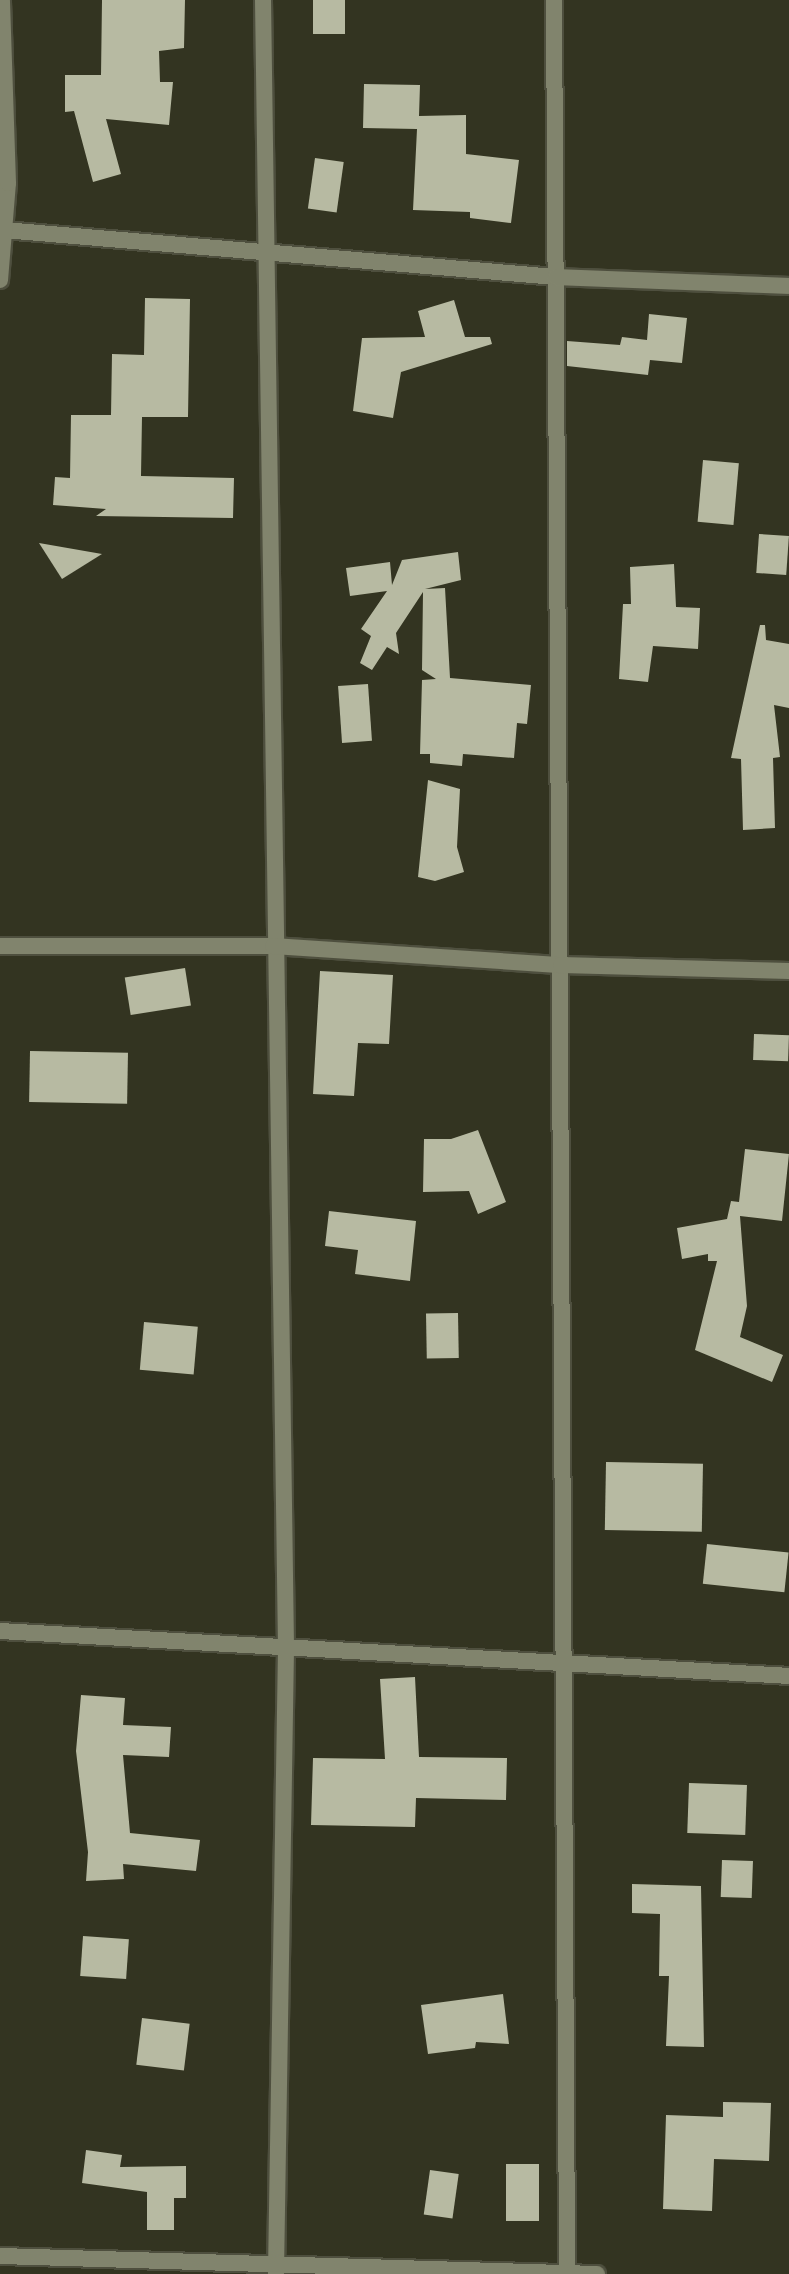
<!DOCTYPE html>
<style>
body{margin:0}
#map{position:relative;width:789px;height:2274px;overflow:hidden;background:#333421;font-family:"PT Sans Narrow",sans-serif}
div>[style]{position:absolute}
.building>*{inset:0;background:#b7baa2;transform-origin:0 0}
.roads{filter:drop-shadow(2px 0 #4e4f3e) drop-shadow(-2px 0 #4e4f3e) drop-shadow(0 2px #4e4f3e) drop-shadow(0 -2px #4e4f3e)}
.minor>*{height:16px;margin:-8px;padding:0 8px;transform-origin:8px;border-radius:8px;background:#81846d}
span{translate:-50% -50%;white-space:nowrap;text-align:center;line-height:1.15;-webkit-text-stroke:8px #1a1b12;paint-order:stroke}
</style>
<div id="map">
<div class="building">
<i style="clip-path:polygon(102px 0,185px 0,184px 48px,159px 51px,160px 82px,173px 82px,169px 125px,106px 119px,121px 174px,93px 182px,74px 111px,65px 112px,65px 75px,101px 75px)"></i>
<i style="left:313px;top:0;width:32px;height:34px"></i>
<i style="clip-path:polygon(364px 84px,420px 85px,419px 116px,466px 115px,466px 154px,519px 160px,511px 223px,470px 218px,470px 212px,413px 210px,417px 129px,363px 128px)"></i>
<i style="left:315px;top:158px;width:29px;height:51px;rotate:8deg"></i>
<i style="clip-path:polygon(145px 298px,190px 299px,188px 417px,142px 417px,141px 476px,234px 478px,233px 518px,96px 516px,106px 509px,53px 505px,55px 477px,70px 478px,71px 415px,111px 415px,112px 354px,144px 355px)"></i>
<i style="clip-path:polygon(454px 300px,465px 337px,490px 337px,492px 344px,401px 372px,393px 418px,353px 411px,362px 338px,425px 337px,418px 311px)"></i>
<i style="clip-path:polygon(649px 314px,687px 318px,682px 363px,650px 360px,648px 375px,567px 366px,567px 341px,620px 345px,622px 337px,647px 340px)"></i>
<i style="left:703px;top:460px;width:36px;height:62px;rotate:5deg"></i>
<i style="left:759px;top:534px;width:30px;height:39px;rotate:4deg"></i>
<i style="clip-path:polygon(39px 543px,102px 554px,62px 579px)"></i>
<i style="clip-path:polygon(458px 552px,461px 580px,425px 589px,445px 588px,450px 678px,531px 685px,527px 724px,517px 723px,514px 758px,463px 754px,462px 766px,430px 763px,430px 754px,420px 754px,422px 680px,436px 679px,422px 670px,423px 592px,396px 633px,399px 654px,387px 647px,372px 670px,360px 663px,371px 636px,361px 629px,387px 591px,350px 596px,346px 568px,390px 562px,392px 585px,402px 560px)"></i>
<i style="clip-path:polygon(674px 564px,676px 607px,700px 608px,698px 649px,653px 646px,648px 682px,619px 679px,623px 604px,631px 604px,630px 567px)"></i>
<i style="clip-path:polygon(760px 625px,765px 625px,766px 640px,789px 644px,789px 708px,774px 705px,780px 757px,773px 758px,775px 828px,743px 830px,741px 759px,731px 758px)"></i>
<i style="left:368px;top:684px;width:57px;height:30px;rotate:86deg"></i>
<i style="clip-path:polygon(428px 780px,460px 789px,457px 847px,464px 872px,435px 881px,418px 877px)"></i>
<i style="left:185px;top:968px;width:38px;height:61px;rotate:81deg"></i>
<i style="clip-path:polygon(320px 971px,393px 975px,389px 1044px,358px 1043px,354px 1096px,313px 1094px)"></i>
<i style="left:754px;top:1034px;width:35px;height:26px;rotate:2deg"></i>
<i style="left:30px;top:1051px;width:98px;height:51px;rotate:1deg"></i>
<i style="clip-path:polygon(478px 1130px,506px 1202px,478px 1214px,469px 1191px,423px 1192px,424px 1139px,451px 1139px)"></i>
<i style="clip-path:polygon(745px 1149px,789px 1154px,782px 1221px,740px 1216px,747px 1306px,740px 1337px,783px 1355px,772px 1382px,695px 1350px,717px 1261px,708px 1261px,708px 1254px,682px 1259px,677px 1228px,727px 1219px,731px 1201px,739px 1202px)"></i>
<i style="clip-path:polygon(329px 1211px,416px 1221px,410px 1281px,355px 1274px,358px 1250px,325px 1246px)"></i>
<i style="left:458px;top:1313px;width:45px;height:32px;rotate:89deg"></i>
<i style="left:144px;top:1322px;width:54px;height:48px;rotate:5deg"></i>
<i style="left:606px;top:1462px;width:97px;height:68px;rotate:1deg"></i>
<i style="left:707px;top:1544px;width:82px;height:40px;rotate:6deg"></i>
<i style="clip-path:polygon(415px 1677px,419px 1757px,507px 1758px,506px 1800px,416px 1798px,415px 1827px,311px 1825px,313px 1758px,385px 1759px,380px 1679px)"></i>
<i style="clip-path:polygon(81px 1695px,125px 1698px,123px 1725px,171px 1727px,169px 1757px,123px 1755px,130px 1833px,200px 1840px,196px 1871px,123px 1864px,124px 1879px,86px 1881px,88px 1852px,76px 1751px)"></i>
<i style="left:689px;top:1783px;width:58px;height:50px;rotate:2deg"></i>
<i style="left:722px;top:1860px;width:31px;height:37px;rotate:2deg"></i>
<i style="clip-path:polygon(632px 1884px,701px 1886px,704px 2047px,666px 2046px,669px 1976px,659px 1976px,660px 1914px,632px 1913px)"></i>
<i style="left:83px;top:1936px;width:46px;height:40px;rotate:4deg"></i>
<i style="clip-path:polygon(503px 1994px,509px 2044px,476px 2042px,475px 2048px,428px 2054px,421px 2005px)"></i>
<i style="left:142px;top:2018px;width:48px;height:47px;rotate:7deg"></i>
<i style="clip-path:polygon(723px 2102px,771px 2103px,769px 2161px,714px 2159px,712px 2211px,663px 2209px,666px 2115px,723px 2117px)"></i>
<i style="clip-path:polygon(86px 2150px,122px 2155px,120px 2167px,186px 2166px,186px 2198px,174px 2198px,174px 2230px,147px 2230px,147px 2192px,82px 2183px)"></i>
<i style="left:506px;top:2164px;width:33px;height:57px"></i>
<i style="left:430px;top:2170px;width:29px;height:45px;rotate:8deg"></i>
</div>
<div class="roads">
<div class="minor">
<i style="left:263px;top:0;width:1649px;rotate:89.2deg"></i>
<i style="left:286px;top:1649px;width:625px;rotate:90.92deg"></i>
<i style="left:554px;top:0;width:2274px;rotate:89.67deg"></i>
<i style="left:4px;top:230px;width:554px;rotate:4.87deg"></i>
<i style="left:556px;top:277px;width:233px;rotate:2.2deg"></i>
<i style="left:0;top:280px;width:97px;rotate:-85.3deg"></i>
<i style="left:8px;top:183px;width:183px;rotate:-91.9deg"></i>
<i style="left:0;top:946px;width:273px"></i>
<i style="left:273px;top:946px;width:289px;rotate:3.8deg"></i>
<i style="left:561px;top:965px;width:228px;rotate:1.5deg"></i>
<i style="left:0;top:1631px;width:790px;rotate:3.26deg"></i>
<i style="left:0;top:2256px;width:597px;rotate:1.73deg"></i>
</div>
</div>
</div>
